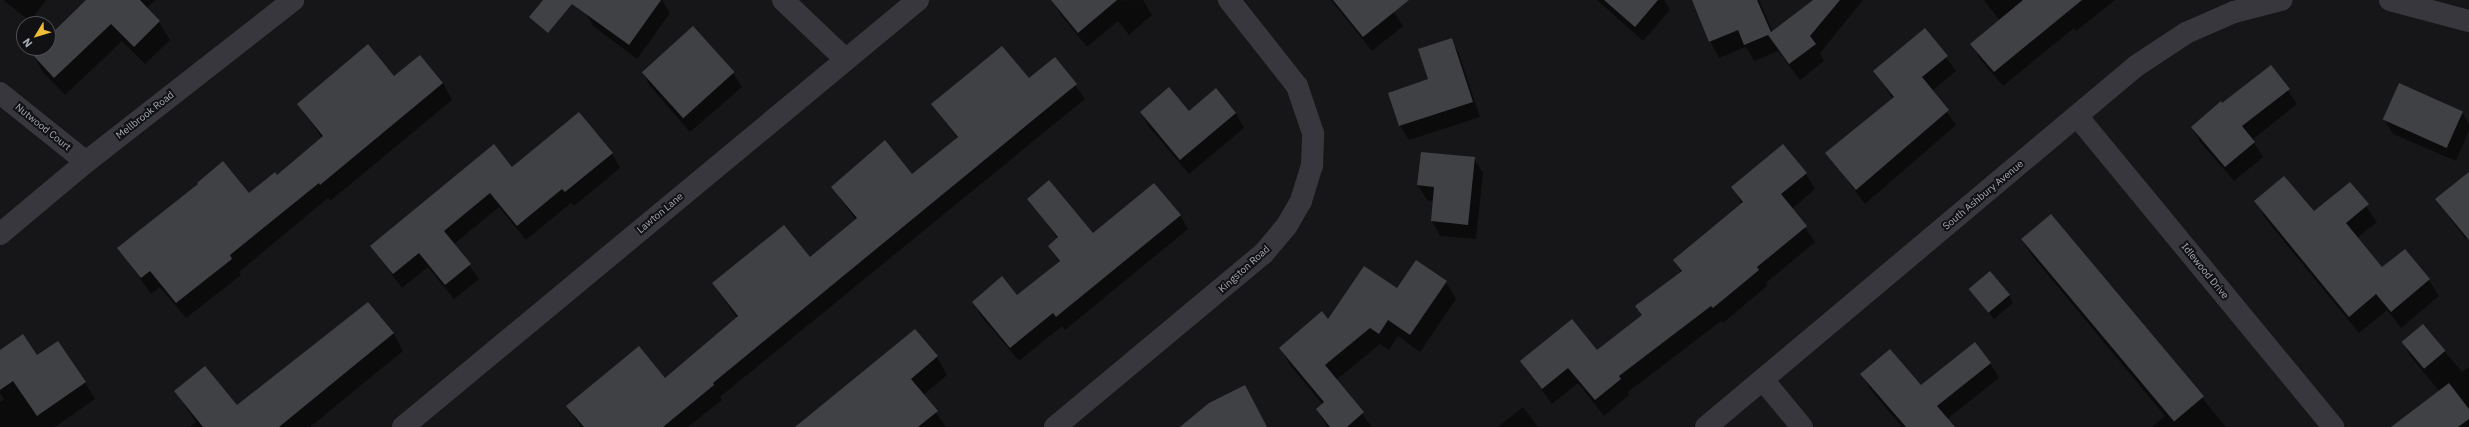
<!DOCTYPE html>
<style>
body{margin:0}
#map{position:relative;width:2469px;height:427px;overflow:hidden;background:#161618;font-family:"IBM Plex Sans",sans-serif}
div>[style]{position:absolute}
.shadow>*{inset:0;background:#0007}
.building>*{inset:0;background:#404145;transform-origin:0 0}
.minor>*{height:22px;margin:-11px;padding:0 11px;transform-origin:11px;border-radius:11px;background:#37373d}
span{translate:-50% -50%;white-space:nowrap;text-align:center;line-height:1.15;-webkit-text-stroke:4px #111113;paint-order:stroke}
.street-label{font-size:10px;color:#a8acb8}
.north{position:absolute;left:16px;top:16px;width:40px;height:40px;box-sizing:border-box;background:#111113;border:1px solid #4d4f55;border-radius:50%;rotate:232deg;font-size:11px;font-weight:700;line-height:16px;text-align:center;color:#a8acb8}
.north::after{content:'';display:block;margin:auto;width:14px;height:18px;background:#efbd37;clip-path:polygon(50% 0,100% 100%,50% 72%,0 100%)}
</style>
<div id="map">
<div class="shadow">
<i style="clip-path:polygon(3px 0,46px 0,30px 21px)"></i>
<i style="clip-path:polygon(87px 0,155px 0,147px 8px,159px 22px,170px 40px,145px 64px,122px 41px,65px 95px,43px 72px,32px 53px,38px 48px,48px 48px,48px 38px)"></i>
<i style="clip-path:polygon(593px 0,662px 0,670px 13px,637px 59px,593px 26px,585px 12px)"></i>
<i style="clip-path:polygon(1143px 0,1152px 15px,1129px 35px,1118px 21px,1087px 47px,1061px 15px,1053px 1px)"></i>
<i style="clip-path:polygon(1331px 0,1386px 0,1403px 26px,1372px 51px)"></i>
<i style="clip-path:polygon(1597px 0,1664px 0,1670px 10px,1643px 41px)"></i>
<i style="clip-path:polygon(1700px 0,1759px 0,1773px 32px,1813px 0,1863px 0,1820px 53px,1824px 61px,1800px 80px,1778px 51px,1754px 61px,1746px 47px,1719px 58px,1710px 41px)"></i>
<i style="clip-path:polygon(1984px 0,2115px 0,2076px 31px,2074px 28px,2003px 86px,1980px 59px,1972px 44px,2000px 21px)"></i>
<i style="clip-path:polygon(693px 27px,733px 73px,742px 87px,690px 132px,650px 86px,642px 71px)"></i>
<i style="clip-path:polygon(1925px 29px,1956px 71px,1932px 91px,1956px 125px,1865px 204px,1827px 153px,1893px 99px,1874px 71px)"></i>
<i style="clip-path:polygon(1451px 39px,1459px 54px,1480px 117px,1409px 140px,1400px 126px,1389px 93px,1429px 80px)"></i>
<i style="clip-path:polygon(420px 56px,443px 83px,452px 100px,330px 201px,328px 198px,239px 272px,241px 275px,186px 318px,160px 287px,151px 294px,119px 248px,249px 195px,277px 176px,322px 138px,298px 104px,394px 78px)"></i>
<i style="clip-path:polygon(1055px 58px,1085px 99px,720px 397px,722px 400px,688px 427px,581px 427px,576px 420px,568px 406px,665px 380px,737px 318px,713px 284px,810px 258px,856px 220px,832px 187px,912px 175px,957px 138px,933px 105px,1029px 79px)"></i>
<i style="clip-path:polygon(2271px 66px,2297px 104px,2252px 140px,2263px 157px,2234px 181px,2200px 142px,2192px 127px)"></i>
<i style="clip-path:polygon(1141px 112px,1236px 113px,1244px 128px,1189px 174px,1149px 127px)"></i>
<i style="clip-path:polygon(2462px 112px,2469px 124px,2469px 130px,2456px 161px,2393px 134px,2385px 120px)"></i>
<i style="clip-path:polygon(1783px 146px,1806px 174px,1815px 189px,1792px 209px,1815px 242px,1766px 283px,1767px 286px,1723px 323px,1721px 321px,1628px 392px,1629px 395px,1604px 416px,1578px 383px,1552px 404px,1521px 362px,1597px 351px,1642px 316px,1637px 306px,1681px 272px,1674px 260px,1742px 204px,1732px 187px)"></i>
<i style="clip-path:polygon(612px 153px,620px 168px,574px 206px,571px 203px,526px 240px,499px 207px,454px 244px,479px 279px,454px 299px,428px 267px,402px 288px,371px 246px,512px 168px)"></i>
<i style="clip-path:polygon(1422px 153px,1474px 158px,1483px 173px,1476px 239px,1440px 236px,1432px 221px,1434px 201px,1427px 200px,1418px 185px)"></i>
<i style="clip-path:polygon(2350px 183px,2377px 222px,2357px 238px,2382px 269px,2405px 250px,2429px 280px,2439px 296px,2401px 328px,2387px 310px,2359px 333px,2265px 218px,2256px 201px,2314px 213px)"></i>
<i style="clip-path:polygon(2469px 192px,2469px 237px,2466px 239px,2436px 200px)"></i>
<i style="clip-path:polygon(1028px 199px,1093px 234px,1180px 215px,1188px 229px,1065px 330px,1062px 326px,1019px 361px,981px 316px,973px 302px,1017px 296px,1059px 262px,1049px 246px,1058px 239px)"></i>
<i style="clip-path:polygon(2051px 215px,2226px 427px,2152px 427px,2165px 416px,2030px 253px,2022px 239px)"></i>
<i style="clip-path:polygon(1417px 261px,1446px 282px,1456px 299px,1420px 352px,1398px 336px,1389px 350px,1380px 344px,1336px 380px,1372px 427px,1327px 427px,1317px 409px,1323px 405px,1290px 365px,1280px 348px,1328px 320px,1397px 290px)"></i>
<i style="clip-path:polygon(1970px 289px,2009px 295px,2013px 303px,1994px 319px)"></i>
<i style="clip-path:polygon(368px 303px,394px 334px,403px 351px,310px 427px,190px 427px,196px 422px,175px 391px,237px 407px)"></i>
<i style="clip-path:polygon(2423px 325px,2462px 372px,2469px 367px,2469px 427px,2417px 427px,2440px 392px,2411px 357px,2403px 342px)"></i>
<i style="clip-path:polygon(915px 330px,937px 357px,947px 375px,923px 395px,946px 427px,797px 427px)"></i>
<i style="clip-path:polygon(0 351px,37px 357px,85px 382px,95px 399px,55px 427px,0 427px,0 402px,4px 399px,0 393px)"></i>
<i style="clip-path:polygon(1990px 363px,1999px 378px,1947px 419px,1954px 427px,1902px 427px,1870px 389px,1862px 375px,1921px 386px)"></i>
<i style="clip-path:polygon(1523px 407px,1538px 427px,1498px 427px)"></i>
</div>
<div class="building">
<i style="clip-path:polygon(86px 0,140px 0,160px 21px,134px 47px,111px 24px,54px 78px,31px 53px,37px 48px,48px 48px,48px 37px)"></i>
<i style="clip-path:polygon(543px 0,661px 0,629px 45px,572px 4px,548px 33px,529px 17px)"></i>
<i style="clip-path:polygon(1051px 0,1117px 0,1078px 33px)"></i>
<i style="clip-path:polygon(1333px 0,1409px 0,1363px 37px)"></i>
<i style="clip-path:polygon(1604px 0,1658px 0,1635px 27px)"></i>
<i style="clip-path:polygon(1692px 0,1757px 0,1771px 32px,1813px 0,1840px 0,1810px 36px,1816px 44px,1789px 64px,1768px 35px,1744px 45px,1738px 30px,1709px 42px)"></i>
<i style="clip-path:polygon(2023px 0,2082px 0,1994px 72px,1970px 44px)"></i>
<i style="left:693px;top:26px;width:62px;height:69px;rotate:48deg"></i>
<i style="clip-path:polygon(1925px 28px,1948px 56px,1922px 77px,1949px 110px,1856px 190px,1825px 153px,1894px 97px,1873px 71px)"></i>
<i style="clip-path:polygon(1452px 38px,1473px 102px,1399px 126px,1388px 93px,1428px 79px,1418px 49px)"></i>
<i style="clip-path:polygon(368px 44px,394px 76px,420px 55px,443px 83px,320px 185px,319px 183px,230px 255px,232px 259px,176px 303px,150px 271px,141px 278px,117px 248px,198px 184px,197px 183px,223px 161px,249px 193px,275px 172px,277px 175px,323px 136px,297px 104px)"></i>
<i style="clip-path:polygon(1002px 46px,1029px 78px,1055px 57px,1077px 84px,713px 383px,714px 385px,663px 427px,584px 427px,566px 406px,639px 346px,665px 378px,738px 316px,712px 283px,784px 225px,810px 257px,857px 218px,831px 187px,885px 140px,912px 174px,958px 137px,931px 104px)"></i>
<i style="clip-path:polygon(2271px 65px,2290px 89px,2242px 126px,2255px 142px,2225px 167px,2191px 127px,2221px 101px,2222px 103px)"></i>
<i style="left:2399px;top:83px;width:70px;height:40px;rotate:24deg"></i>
<i style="clip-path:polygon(1169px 87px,1189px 111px,1216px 88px,1236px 113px,1180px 160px,1140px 112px)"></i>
<i style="clip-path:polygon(579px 112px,613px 153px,565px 192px,562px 189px,517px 226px,490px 193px,444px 231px,471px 264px,445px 285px,419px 253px,393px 274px,370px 246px,494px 144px,512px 167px)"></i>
<i style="clip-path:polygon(1783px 144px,1807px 173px,1781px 194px,1807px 226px,1757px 267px,1759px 270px,1713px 308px,1711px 306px,1619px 376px,1621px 379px,1595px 400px,1568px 368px,1542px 389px,1520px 361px,1572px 319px,1597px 350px,1642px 315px,1635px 306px,1682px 271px,1673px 260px,1743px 202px,1731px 187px)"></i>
<i style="clip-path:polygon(1421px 152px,1475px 157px,1468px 225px,1431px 221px,1434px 187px,1417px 185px)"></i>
<i style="clip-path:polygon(2469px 172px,2469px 240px,2435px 199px)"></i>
<i style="clip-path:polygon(2284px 176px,2314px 211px,2350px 182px,2369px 204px,2346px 223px,2382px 267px,2405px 249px,2430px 279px,2391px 312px,2376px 294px,2349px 317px,2254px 201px)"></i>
<i style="clip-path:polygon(1049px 180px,1093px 233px,1154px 183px,1181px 215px,1056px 317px,1053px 313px,1010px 348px,972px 302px,1002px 276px,1017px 295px,1060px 261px,1048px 246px,1058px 237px,1027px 199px)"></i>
<i style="left:2051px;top:214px;width:238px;height:39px;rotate:50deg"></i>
<i style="clip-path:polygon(1416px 260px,1447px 281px,1410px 335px,1388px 320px,1379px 334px,1370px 328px,1325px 365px,1364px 412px,1347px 427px,1330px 427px,1316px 409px,1324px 402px,1279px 348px,1322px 311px,1328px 319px,1364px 266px,1397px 288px)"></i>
<i style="left:1990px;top:271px;width:31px;height:28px;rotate:50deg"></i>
<i style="clip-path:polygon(368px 302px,394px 333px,279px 427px,203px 427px,174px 391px,205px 366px,237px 405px)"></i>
<i style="left:2423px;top:324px;width:35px;height:28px;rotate:50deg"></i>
<i style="clip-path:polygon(915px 329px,938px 356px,911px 379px,938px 411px,918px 427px,795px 427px)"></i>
<i style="clip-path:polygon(23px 334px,37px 355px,58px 341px,86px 382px,37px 416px,13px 381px,0 390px,0 350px)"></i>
<i style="clip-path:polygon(1975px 342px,1991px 363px,1937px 406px,1955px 427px,1906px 427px,1860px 374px,1890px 349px,1921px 385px)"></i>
<i style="clip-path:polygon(2449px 383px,2469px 409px,2469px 419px,2458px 427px,2391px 427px)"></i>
<i style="clip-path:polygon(1245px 385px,1267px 427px,1180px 427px,1209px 403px)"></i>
</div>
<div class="minor">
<i style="left:783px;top:0;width:86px;rotate:43.6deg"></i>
<i style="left:2390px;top:0;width:82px;rotate:14.9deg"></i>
<i style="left:0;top:93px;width:110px;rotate:38.7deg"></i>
<i style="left:2077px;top:116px;width:403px;rotate:50.5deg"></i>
<i style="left:0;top:234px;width:112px;rotate:-39.9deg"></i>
<i style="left:86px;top:162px;width:263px;rotate:-38deg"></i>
<i style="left:1763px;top:380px;width:61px;rotate:50.3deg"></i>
<i style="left:403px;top:427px;width:669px;rotate:-39.66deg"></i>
<i style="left:1055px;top:427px;width:271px;rotate:-39.8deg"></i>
<i style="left:1263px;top:254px;width:35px;rotate:-50deg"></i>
<i style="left:1286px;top:227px;width:30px;rotate:-60deg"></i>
<i style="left:1301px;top:201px;width:37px;rotate:-73deg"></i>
<i style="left:1312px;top:166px;width:33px;rotate:-88deg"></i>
<i style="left:1313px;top:133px;width:50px;rotate:-108.8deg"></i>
<i style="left:1297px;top:86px;width:110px;rotate:-128.3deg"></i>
<i style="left:1706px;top:427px;width:561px;rotate:-40.01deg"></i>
<i style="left:2136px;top:66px;width:60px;rotate:-33.4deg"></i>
<i style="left:2186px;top:33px;width:52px;rotate:-23.6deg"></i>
<i style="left:2234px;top:12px;width:49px;rotate:-14.3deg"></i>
</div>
<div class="street-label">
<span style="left:145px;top:115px;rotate:-38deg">Mellbrook Road</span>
<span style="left:43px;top:127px;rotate:39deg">Nutwood Court</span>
<span style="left:1983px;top:195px;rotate:-40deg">South Ashbury Avenue</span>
<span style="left:660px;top:213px;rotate:-40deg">Lawton Lane</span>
<span style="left:1244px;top:269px;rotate:-42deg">Kingston Road</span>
<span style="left:2205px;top:271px;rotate:51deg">Idlewood Drive</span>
</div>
<div class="north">N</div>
</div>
